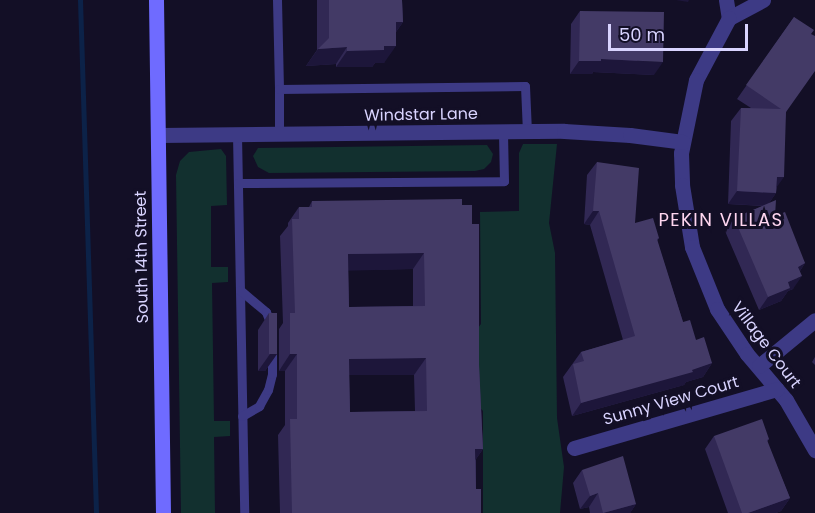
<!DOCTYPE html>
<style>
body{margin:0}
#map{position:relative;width:815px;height:513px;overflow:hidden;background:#130f26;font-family:Poppins,sans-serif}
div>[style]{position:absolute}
.green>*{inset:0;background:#12302f}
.stream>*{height:5px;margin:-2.5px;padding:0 2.5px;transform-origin:2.5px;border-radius:2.5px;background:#0c2248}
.service>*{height:9px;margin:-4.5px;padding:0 4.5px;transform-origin:4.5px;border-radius:4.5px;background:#3d3a85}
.minor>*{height:15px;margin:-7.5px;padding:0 7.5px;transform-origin:7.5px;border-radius:7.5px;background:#3d3a85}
.secondary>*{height:15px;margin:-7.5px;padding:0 7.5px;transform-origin:7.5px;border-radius:7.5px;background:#6f6bff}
.wall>*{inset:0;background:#312854}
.shaded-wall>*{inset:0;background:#1d163a}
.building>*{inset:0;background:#433a66;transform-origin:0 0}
span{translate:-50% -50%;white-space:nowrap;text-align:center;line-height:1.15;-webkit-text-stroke:6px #130f26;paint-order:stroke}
.street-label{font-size:16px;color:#d9d4ff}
.neighbourhood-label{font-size:18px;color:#ffd6f0;letter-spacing:1.5px}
.scale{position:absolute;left:608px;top:24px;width:140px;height:27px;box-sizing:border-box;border:3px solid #d9d4ff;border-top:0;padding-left:8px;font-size:18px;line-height:21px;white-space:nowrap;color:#d9d4ff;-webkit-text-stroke:4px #130f26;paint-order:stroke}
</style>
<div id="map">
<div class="green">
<i style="clip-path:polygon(523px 144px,557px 144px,549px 223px,555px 253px,557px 418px,564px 467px,560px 513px,483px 513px,483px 411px,475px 402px,474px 333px,481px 324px,480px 212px,519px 211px,519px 153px)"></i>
<i style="clip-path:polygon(487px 145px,493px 154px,491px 162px,484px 169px,475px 171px,269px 173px,258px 167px,253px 156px,258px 148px)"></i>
<i style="clip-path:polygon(221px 149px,226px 156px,227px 205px,211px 206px,211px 267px,228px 267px,228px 282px,212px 283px,214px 421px,230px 421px,230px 436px,214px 437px,215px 513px,181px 513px,176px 175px,180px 161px,189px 152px)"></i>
</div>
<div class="stream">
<i style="left:80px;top:0;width:513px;rotate:88.21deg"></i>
</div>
<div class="service">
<i style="left:277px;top:0;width:89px;rotate:88.7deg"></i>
<i style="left:237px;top:135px;width:378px;rotate:88.9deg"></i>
<i style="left:279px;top:135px;width:46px;rotate:-90deg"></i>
<i style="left:279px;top:89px;width:246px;rotate:-0.7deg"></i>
<i style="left:525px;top:86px;width:45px;rotate:87.5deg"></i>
<i style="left:238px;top:183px;width:266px;rotate:-0.4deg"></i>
<i style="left:504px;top:181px;width:49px;rotate:-91.2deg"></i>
<i style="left:240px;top:290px;width:34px;rotate:40deg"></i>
<i style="left:266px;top:312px;width:16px;rotate:68deg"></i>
<i style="left:242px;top:416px;width:20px;rotate:-30deg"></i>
<i style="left:259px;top:406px;width:18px;rotate:-61deg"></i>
<i style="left:268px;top:390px;width:16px;rotate:-76deg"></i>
<i style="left:272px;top:374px;width:24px;rotate:-90deg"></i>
</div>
<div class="minor">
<i style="left:726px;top:0;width:18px;rotate:81deg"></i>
<i style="left:763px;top:0;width:38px;rotate:152deg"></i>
<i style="left:729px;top:18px;width:70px;rotate:118deg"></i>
<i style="left:696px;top:80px;width:75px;rotate:101.6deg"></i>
<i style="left:681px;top:153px;width:32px;rotate:88deg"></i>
<i style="left:682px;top:185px;width:63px;rotate:80.8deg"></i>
<i style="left:692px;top:247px;width:67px;rotate:68deg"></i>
<i style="left:717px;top:309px;width:54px;rotate:56.3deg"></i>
<i style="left:747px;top:354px;width:60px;rotate:49.7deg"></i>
<i style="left:786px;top:400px;width:58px;rotate:59.9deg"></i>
<i style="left:159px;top:135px;width:405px;rotate:-0.6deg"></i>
<i style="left:564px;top:131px;width:66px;rotate:3.5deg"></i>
<i style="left:630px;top:135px;width:53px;rotate:7.5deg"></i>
<i style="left:759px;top:366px;width:72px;rotate:-39.4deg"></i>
<i style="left:574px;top:448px;width:211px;rotate:-16.2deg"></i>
</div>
<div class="secondary">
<i style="left:156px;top:0;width:513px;rotate:89.22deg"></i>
</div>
<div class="wall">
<i style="clip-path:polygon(317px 0,402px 0,403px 22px,396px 32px,384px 63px,375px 63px,372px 67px,336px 67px,336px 64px,306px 66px,317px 50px)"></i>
<i style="clip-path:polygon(580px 11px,654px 75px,593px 72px,592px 74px,570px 74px,571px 24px)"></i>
<i style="clip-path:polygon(794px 17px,811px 34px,786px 112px,776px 193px,769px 203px,775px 216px,805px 263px,800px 271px,793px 289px,788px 291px,781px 301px,759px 310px,725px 231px,734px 218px,763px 206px,728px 204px,731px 121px,741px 108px,751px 108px,737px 99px)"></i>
<i style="clip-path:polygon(597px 162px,635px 223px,659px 238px,657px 241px,683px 322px,712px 363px,703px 377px,686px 382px,684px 385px,572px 416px,563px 377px,581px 352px,623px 340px,590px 225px,584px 224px,587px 175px)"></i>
<i style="clip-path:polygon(evenodd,312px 201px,462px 205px,472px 224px,483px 449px,476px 459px,476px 489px,481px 513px,280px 513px,278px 435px,285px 425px,285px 371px,279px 371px,279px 329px,283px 323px,280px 236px,288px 226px,288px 223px,299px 207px,309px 207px,312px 201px,413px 269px,413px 306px,349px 307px,348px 270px,413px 269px,312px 201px,349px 375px,414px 375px,415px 411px,350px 412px,349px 375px)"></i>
<i style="clip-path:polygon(269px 313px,277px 354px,265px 371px,258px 371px,258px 330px)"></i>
<i style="clip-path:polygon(815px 357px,815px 365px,812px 362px)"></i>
<i style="clip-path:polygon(714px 436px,769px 439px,767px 442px,790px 498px,781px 511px,776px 513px,728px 513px,705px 449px)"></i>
<i style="clip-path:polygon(582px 470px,636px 504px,630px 513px,590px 513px,589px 507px,580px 509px,573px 483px)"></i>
</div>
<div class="shaded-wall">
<i style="clip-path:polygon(676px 0,689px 0,688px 2px)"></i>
<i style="clip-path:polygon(396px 22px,403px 22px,391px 39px)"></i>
<i style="clip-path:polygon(384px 46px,396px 46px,384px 63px,375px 63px,372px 67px,336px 67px,347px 51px)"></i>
<i style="clip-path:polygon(347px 47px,336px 64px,306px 66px,318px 49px)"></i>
<i style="clip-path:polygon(601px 59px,663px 62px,654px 75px,593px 72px,592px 74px,570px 74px,579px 61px)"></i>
<i style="clip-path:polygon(777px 177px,784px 177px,774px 191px)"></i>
<i style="clip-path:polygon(737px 191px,776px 193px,767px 206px,728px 204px)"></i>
<i style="clip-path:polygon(593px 211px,599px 211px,590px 225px,584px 224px)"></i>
<i style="clip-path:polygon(424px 253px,413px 269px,336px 271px,348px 254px)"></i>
<i style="clip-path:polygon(805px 263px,796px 277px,798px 267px)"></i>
<i style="clip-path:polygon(802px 276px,793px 289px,788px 291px,781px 301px,759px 310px,768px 297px,788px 282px)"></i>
<i style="clip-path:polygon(270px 354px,277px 354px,265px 371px,258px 371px)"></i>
<i style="clip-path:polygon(290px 354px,297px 354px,285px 371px,279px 371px)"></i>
<i style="clip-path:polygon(426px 358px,414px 375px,337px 375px,349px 359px)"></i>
<i style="clip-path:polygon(712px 363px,703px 377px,686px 382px,684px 385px,572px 416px,581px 403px)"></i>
<i style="clip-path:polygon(475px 449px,483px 449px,471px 466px)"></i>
<i style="clip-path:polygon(598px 493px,589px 507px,580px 509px,590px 496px)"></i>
<i style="clip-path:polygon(790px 498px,781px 511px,776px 513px,748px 513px)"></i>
<i style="clip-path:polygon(636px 504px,630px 513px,603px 513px)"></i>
</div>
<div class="building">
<i style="clip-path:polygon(329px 0,402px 0,403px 22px,396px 22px,396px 46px,384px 46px,384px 50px,347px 51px,347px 47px,318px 49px,329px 38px)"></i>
<i style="clip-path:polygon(580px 11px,664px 12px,663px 62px,601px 59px,601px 61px,579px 61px)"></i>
<i style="clip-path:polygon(794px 17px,814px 30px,811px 34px,815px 36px,815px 71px,786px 112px,784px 177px,777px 177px,776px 193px,737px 191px,741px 108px,781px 109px,746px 85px)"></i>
<i style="clip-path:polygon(597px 162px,639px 168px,635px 223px,653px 218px,659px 238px,657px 239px,683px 322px,690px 320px,696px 340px,704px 337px,712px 363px,692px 370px,693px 372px,581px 403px,573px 364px,584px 361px,581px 352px,635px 336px,599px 211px,593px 211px)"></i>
<i style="clip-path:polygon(evenodd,462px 199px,462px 205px,472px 205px,472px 224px,479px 224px,479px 364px,483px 449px,475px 449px,476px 489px,481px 489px,481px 513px,292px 513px,290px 419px,297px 419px,297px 354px,290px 354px,290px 313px,295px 313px,292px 219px,299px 219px,299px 207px,312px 207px,312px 201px,462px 199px,424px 253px,425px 306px,349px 307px,348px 254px,424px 253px,462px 199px,426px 358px,427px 411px,350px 412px,349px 359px,426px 358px)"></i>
<i style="clip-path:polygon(776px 200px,775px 216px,785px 212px,805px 263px,798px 267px,802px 276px,788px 282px,790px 288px,768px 297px,734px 218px)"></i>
<i style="left:269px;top:313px;width:8px;height:41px"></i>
<i style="clip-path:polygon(762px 419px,769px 439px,767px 440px,790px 498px,748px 513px,742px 513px,714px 436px)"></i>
<i style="clip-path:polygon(623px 456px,636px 504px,603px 513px,598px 493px,590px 496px,582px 470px)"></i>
</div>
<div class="street-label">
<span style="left:421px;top:115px;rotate:-1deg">Windstar Lane</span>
<span style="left:142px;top:257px;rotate:-91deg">South 14th Street</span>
<span style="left:766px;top:345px;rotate:53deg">Village Court</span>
<span style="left:671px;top:401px;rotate:-16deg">Sunny View Court</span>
</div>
<div class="neighbourhood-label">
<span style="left:721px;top:220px">PEKIN VILLAS</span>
</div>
<div class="scale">50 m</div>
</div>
